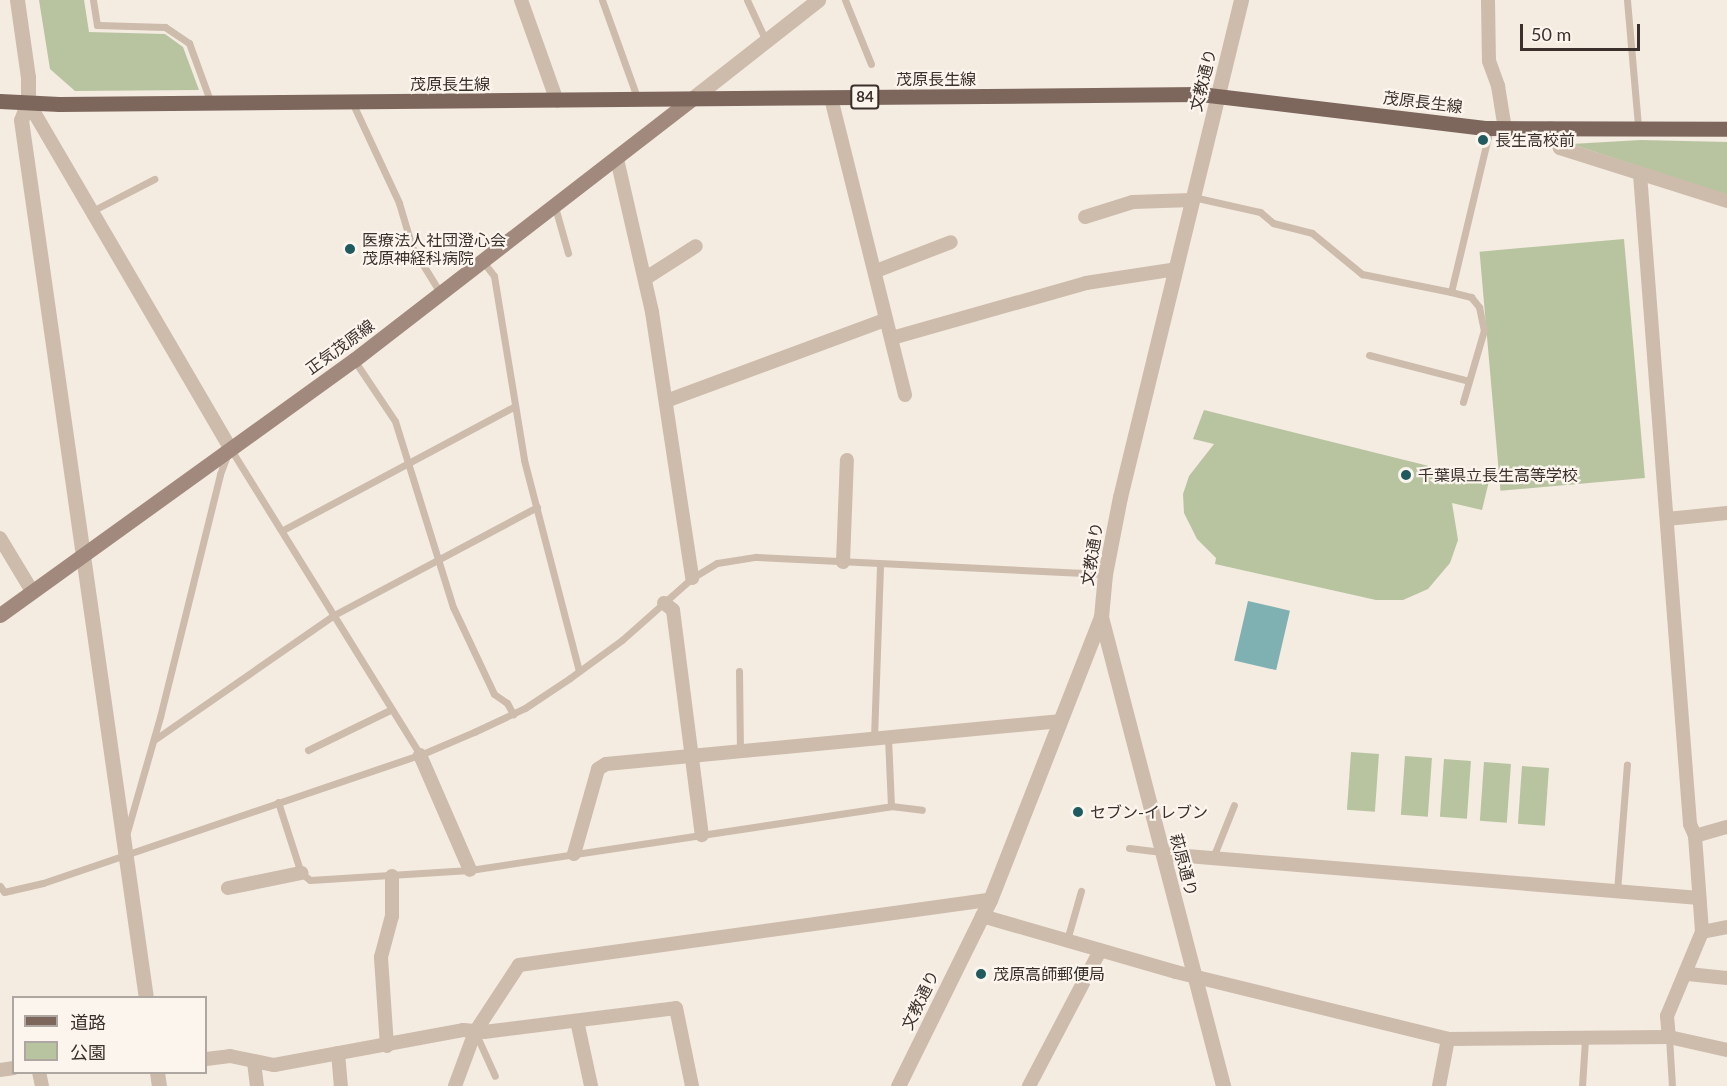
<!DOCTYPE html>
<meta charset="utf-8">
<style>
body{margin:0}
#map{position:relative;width:1727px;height:1086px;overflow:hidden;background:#f4ebe1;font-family:Lato,"Noto Sans JP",sans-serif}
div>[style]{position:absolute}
.green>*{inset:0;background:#b8c4a0;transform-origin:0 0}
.water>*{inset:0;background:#7fb0b2;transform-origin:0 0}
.service>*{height:7px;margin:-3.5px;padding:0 3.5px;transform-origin:3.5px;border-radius:3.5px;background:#cdbbac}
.minor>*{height:14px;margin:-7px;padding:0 7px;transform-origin:7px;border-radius:7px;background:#cdbbac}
.tertiary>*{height:15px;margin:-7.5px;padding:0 7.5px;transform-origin:7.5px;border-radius:7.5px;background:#cdbbac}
.secondary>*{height:15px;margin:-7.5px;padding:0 7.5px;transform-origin:7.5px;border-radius:7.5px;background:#a18a7d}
.primary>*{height:15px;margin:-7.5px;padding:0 7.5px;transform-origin:7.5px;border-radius:7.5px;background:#7d675c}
.dots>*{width:16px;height:16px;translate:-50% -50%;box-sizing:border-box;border:3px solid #fbf5ee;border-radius:50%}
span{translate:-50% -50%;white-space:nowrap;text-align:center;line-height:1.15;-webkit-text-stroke:4.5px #fbf5ee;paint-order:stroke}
.shield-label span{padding:2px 4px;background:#fbf5ee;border:2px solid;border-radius:4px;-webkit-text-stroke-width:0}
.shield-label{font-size:15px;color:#3b302b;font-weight:700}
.street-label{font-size:16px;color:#3b302b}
.poi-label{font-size:16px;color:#3b302b}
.left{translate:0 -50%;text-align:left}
.legend{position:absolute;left:12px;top:996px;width:195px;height:78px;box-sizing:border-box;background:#fbf5ee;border:2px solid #aea6a0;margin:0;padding:8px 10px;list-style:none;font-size:18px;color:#3b302b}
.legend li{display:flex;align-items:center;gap:12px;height:30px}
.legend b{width:30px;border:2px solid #aea6a0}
.scale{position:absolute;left:1520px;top:24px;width:120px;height:27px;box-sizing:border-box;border:3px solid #3b302b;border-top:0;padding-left:8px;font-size:18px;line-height:21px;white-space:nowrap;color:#3b302b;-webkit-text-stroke:4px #fbf5ee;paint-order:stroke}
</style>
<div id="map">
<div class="green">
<i style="clip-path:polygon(39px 0,84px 0,89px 32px,165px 34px,183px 47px,199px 90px,75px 91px,50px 69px)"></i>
<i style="clip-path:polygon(1641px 140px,1727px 142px,1727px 195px,1571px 144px)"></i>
<i style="left:1624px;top:239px;width:240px;height:145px;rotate:85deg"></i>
<i style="clip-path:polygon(1204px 410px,1489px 481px,1482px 510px,1452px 503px,1458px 540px,1450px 563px,1428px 589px,1403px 600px,1376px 600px,1215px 564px,1216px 558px,1197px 539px,1184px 513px,1183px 494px,1189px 476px,1214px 444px,1193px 439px)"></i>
<i style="left:1351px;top:752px;width:28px;height:58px;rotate:4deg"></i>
<i style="left:1405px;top:756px;width:27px;height:59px;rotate:4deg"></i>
<i style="left:1444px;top:759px;width:27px;height:58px;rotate:4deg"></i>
<i style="left:1484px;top:762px;width:27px;height:59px;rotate:4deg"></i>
<i style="left:1522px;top:766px;width:27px;height:58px;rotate:4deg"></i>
</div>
<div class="water">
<i style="left:1248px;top:601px;width:43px;height:61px;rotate:13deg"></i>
</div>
<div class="service">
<i style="left:93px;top:0;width:25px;rotate:81deg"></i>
<i style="left:97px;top:25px;width:68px;rotate:1.7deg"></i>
<i style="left:165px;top:27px;width:29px;rotate:34deg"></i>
<i style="left:189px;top:43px;width:64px;rotate:69.9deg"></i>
<i style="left:602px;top:0;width:106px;rotate:70.2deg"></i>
<i style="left:747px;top:0;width:45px;rotate:65.1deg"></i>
<i style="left:845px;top:0;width:69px;rotate:67.9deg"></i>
<i style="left:1627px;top:0;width:127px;rotate:85deg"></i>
<i style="left:352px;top:102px;width:111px;rotate:65deg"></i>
<i style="left:399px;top:203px;width:46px;rotate:73.5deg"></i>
<i style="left:412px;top:247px;width:55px;rotate:58.3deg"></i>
<i style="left:1193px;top:197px;width:69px;rotate:12.6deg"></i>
<i style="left:1260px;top:212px;width:17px;rotate:40deg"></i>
<i style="left:1273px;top:223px;width:40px;rotate:14.4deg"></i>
<i style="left:1312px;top:233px;width:65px;rotate:39.4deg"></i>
<i style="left:1362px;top:274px;width:91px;rotate:11.4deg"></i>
<i style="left:1451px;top:292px;width:169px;rotate:-76.6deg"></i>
<i style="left:555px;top:207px;width:48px;rotate:74.2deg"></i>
<i style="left:94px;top:210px;width:68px;rotate:-27.3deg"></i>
<i style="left:484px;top:263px;width:16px;rotate:52deg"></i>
<i style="left:494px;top:276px;width:186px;rotate:80.7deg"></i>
<i style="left:524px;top:460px;width:218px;rotate:75.4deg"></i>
<i style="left:1451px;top:292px;width:21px;rotate:14deg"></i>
<i style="left:1471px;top:297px;width:13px;rotate:51deg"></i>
<i style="left:1479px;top:307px;width:24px;rotate:78deg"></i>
<i style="left:1484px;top:330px;width:75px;rotate:106.3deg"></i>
<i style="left:1369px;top:355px;width:103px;rotate:14.6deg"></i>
<i style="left:354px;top:360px;width:73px;rotate:56.1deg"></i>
<i style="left:395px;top:421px;width:195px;rotate:72.7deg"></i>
<i style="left:453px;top:607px;width:96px;rotate:64.8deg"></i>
<i style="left:494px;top:694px;width:16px;rotate:35deg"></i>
<i style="left:507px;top:703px;width:13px;rotate:61deg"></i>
<i style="left:283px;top:530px;width:263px;rotate:-28.1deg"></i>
<i style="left:739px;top:671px;width:80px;rotate:89.3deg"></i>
<i style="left:874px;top:738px;width:174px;rotate:-88deg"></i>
<i style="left:154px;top:740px;width:219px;rotate:-34.8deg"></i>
<i style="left:334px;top:615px;width:230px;rotate:-28deg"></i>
<i style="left:308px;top:750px;width:93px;rotate:-26deg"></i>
<i style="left:278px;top:802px;width:75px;rotate:72.1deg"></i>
<i style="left:301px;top:873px;width:11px;rotate:38deg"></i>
<i style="left:310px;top:880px;width:160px;rotate:-3.6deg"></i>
<i style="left:470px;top:870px;width:426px;rotate:-8.6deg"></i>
<i style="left:891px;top:806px;width:69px;rotate:-92.5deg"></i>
<i style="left:891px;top:806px;width:31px;rotate:7deg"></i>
<i style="left:127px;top:832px;width:120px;rotate:-74deg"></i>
<i style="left:160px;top:717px;width:250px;rotate:-76.1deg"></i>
<i style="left:220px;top:474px;width:28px;rotate:-69deg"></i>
<i style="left:230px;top:448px;width:361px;rotate:58.2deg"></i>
<i style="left:1129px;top:848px;width:33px;rotate:7deg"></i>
<i style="left:1212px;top:860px;width:59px;rotate:-68.2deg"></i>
<i style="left:0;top:886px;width:7px;rotate:56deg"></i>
<i style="left:4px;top:892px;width:40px;rotate:-13deg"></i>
<i style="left:43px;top:883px;width:398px;rotate:-18.8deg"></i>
<i style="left:420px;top:755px;width:59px;rotate:-23.1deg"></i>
<i style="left:474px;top:732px;width:56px;rotate:-25.2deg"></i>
<i style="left:525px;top:708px;width:54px;rotate:-33.7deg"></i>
<i style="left:570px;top:678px;width:64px;rotate:-36.2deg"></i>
<i style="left:622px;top:640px;width:94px;rotate:-41.5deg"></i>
<i style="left:692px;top:578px;width:29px;rotate:-31deg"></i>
<i style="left:717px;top:563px;width:39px;rotate:-9deg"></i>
<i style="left:756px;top:557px;width:349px;rotate:2.8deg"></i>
<i style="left:1617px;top:891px;width:127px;rotate:-85.5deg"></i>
<i style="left:1067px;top:940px;width:51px;rotate:-74.1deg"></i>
<i style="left:475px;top:1032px;width:48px;rotate:65.6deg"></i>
<i style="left:1669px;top:1037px;width:49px;rotate:86.5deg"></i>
<i style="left:1582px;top:1086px;width:46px;rotate:-86.3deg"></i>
</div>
<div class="minor">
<i style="left:521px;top:0;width:107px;rotate:70.4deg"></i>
<i style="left:1488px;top:0;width:61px;rotate:89.1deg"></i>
<i style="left:1489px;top:61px;width:27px;rotate:70deg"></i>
<i style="left:1498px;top:86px;width:44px;rotate:80.8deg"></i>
<i style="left:831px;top:98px;width:306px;rotate:76deg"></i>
<i style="left:28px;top:102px;width:401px;rotate:59.7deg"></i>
<i style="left:1551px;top:128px;width:22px;rotate:66deg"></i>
<i style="left:1560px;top:148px;width:175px;rotate:17.6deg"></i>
<i style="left:617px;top:159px;width:157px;rotate:77.1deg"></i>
<i style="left:652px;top:312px;width:269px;rotate:81.4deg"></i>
<i style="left:1640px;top:174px;width:652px;rotate:85.6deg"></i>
<i style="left:1690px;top:824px;width:13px;rotate:67deg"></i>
<i style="left:1695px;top:836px;width:96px;rotate:85.8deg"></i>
<i style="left:1702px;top:932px;width:91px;rotate:112.6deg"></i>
<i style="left:1667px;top:1016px;width:21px;rotate:85deg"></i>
<i style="left:1085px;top:217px;width:50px;rotate:-17.4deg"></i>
<i style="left:1133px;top:202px;width:59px;rotate:-1.9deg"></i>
<i style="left:876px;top:271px;width:80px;rotate:-21.1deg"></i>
<i style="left:646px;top:278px;width:59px;rotate:-32.6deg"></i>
<i style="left:892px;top:338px;width:202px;rotate:-15.8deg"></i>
<i style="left:1086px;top:283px;width:91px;rotate:-8.8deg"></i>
<i style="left:666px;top:401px;width:233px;rotate:-20.3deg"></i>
<i style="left:1667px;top:519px;width:60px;rotate:-5.7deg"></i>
<i style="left:0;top:538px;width:62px;rotate:58.9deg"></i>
<i style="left:843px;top:562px;width:102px;rotate:-87.8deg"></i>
<i style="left:664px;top:603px;width:11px;rotate:38deg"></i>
<i style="left:673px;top:610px;width:227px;rotate:82.7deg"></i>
<i style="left:420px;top:755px;width:125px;rotate:66.5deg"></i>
<i style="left:1695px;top:836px;width:33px;rotate:-16deg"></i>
<i style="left:574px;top:854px;width:88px;rotate:-74.2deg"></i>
<i style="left:598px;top:769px;width:9px;rotate:-32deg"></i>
<i style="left:606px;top:764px;width:455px;rotate:-5.4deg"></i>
<i style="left:1163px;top:854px;width:538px;rotate:4.69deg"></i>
<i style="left:228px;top:888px;width:75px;rotate:-11.6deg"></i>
<i style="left:982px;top:916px;width:202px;rotate:16.1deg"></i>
<i style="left:1176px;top:972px;width:280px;rotate:13.8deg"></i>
<i style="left:1448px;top:1039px;width:221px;rotate:-0.5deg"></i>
<i style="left:1669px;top:1037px;width:59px;rotate:12.6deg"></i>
<i style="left:1702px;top:932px;width:25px;rotate:-11deg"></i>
<i style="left:1688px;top:974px;width:39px;rotate:6deg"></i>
<i style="left:577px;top:1021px;width:66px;rotate:77.8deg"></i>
<i style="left:387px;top:1046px;width:89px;rotate:-93.9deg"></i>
<i style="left:381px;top:957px;width:42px;rotate:-75deg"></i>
<i style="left:392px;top:916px;width:40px;rotate:-90deg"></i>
<i style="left:338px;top:1053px;width:33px;rotate:85deg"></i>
<i style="left:206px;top:1059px;width:24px;rotate:-7deg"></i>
<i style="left:230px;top:1056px;width:45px;rotate:11.6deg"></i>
<i style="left:274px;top:1065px;width:192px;rotate:-10.5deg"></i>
<i style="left:463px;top:1030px;width:21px;rotate:5deg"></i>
<i style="left:484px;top:1032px;width:193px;rotate:-7.1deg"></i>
<i style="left:676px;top:1008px;width:80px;rotate:78.4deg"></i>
<i style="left:254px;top:1062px;width:24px;rotate:83deg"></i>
<i style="left:0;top:1070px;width:14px;rotate:-8deg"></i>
<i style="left:39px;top:1072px;width:14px;rotate:78deg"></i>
<i style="left:455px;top:1086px;width:58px;rotate:-69.7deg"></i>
<i style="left:475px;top:1032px;width:80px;rotate:-56.7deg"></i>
<i style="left:519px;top:965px;width:475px;rotate:-7.9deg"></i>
<i style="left:1029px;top:1086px;width:153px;rotate:-62.3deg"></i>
<i style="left:1439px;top:1086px;width:48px;rotate:-79.2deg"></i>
</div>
<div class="tertiary">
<i style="left:17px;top:0;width:78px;rotate:81.9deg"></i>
<i style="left:28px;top:77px;width:25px;rotate:90deg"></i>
<i style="left:28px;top:102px;width:19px;rotate:111deg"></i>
<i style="left:21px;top:120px;width:887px;rotate:81.9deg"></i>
<i style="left:693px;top:98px;width:159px;rotate:-38.1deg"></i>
<i style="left:1101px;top:617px;width:485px;rotate:75.4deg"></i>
<i style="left:157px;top:1072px;width:14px;rotate:82deg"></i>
<i style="left:898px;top:1086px;width:208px;rotate:-63.7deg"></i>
<i style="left:990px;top:900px;width:304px;rotate:-68.6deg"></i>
<i style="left:1101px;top:617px;width:43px;rotate:-84.7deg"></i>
<i style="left:1105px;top:574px;width:78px;rotate:-79deg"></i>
<i style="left:1120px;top:497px;width:512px;rotate:-76.32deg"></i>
</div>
<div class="secondary">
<i style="left:0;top:615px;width:436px;rotate:-35.8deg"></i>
<i style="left:354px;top:360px;width:428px;rotate:-37.7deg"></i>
</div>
<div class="primary">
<i style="left:0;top:101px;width:59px;rotate:2.9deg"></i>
<i style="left:59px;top:104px;width:1141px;rotate:-0.5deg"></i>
<i style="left:1200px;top:94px;width:289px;rotate:6.8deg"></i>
<i style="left:1487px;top:128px;width:240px;rotate:0.2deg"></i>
</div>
<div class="dots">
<i style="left:1483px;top:140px;background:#1f5a5e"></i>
<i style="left:350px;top:249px;background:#1f5a5e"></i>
<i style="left:1406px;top:475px;background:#1f5a5e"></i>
<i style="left:1078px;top:812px;background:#1f5a5e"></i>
<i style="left:981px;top:974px;background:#1f5a5e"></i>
</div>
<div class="shield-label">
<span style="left:865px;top:97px">84</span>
</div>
<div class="street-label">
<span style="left:936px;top:79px">茂原長生線</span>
<span style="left:1203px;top:80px;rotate:-76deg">文教通り</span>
<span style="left:450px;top:84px">茂原長生線</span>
<span style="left:1423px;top:102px;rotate:7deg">茂原長生線</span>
<span style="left:340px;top:347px;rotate:-36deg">正気茂原線</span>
<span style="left:1092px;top:554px;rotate:-81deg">文教通り</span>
<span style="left:1184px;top:865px;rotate:75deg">萩原通り</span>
<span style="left:920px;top:1000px;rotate:-64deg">文教通り</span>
</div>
<div class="poi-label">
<span class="left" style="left:1495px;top:140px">長生高校前</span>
<span class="left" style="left:362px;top:249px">医療法人社団澄心会<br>茂原神経科病院</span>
<span class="left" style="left:1418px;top:475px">千葉県立長生高等学校</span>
<span class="left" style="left:1090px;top:812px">セブン-イレブン</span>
<span class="left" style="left:993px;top:974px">茂原高師郵便局</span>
</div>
<ul class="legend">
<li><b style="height:8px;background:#7d675c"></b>道路</li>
<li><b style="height:16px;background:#b8c4a0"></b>公園</li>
</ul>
<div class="scale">50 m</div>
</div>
